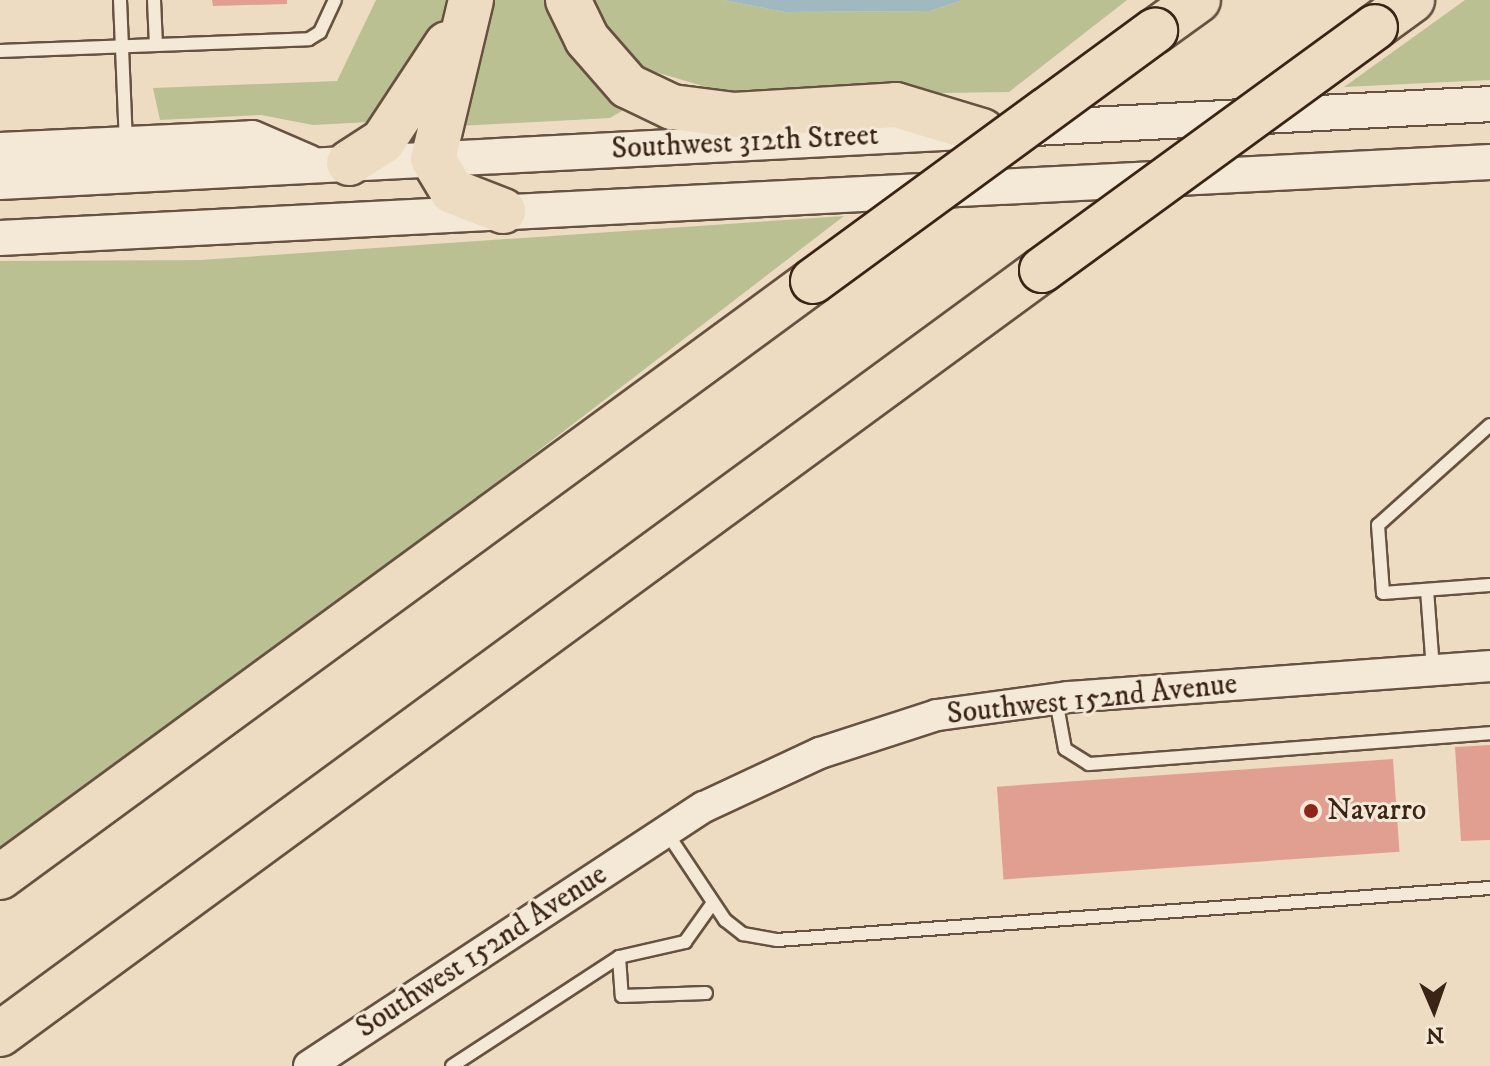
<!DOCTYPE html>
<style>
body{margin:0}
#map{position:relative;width:1490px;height:1066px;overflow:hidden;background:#eedcc2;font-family:"IM FELL DW Pica",serif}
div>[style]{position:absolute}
.green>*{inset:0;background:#bac092}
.water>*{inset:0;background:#a0b8bf}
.building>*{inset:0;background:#e19f92;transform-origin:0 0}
.roads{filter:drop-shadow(2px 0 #675241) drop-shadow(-2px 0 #675241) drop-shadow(0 2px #675241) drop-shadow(0 -2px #675241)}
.service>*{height:12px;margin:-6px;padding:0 6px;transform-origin:6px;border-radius:6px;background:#f4e8d7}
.tertiary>*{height:30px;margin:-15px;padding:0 15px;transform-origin:15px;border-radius:15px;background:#f4e8d7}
.secondary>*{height:34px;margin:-17px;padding:0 17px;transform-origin:17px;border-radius:17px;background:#f4e8d7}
.motorway>*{height:44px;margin:-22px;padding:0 22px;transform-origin:22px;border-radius:22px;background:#eedcc2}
.bridges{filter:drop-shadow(2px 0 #3a2416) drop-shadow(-2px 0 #3a2416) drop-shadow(0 2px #3a2416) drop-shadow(0 -2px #3a2416)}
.motorway-bridge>*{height:44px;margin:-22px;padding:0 22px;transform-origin:22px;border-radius:22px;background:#eedcc2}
.dots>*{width:22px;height:22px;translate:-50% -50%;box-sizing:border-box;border:4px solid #f4e8d7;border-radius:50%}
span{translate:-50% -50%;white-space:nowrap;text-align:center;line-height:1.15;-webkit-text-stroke:6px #f4e8d7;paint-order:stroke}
.street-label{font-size:30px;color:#3a2416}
.poi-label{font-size:30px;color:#3a2416}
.left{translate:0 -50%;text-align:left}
.north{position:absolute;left:1394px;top:970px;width:80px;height:80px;-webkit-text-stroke:6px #f4e8d7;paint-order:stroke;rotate:178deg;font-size:22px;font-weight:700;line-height:32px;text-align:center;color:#3a2416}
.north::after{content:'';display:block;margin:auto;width:28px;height:36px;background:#3a2416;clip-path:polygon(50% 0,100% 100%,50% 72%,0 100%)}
</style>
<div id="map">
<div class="green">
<i style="clip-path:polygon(376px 0,455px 0,443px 32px,370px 122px,313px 125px,261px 115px,160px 120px,153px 88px,337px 81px)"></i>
<i style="clip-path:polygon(488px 0,556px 0,627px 108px,610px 118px,459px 126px)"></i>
<i style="clip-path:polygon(590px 0,723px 0,785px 12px,930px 11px,963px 0,1127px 0,1009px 92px,737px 96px,645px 69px,609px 37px)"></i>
<i style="clip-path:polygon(1465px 0,1490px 0,1490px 80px,1344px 87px)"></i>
<i style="clip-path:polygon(844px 216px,474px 500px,0 848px,0 261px,200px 260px)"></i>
</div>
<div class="water">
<i style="clip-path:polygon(723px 0,963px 0,930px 11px,785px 12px)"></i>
</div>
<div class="building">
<i style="clip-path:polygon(212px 0,287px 0,287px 4px,213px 6px)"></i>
<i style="clip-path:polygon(1490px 745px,1490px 840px,1461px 841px,1455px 747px)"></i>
<i style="left:1393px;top:759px;width:93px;height:397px;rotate:86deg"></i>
</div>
<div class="roads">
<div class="service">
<i style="left:120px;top:0;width:141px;rotate:87.6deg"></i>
<i style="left:154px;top:0;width:45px;rotate:87.5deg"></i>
<i style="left:0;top:51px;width:309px;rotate:-2.2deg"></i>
<i style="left:309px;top:39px;width:13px;rotate:-32deg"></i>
<i style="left:320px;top:32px;width:35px;rotate:-65deg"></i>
<i style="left:1490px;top:425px;width:150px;rotate:138.2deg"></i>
<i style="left:1378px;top:525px;width:68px;rotate:85.8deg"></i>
<i style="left:1383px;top:593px;width:107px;rotate:-4.3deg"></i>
<i style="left:1427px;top:590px;width:80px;rotate:85.7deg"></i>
<i style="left:1056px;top:700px;width:50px;rotate:79.6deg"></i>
<i style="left:1065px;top:749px;width:28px;rotate:32deg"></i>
<i style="left:1089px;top:764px;width:402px;rotate:-4.4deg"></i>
<i style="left:667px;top:833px;width:105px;rotate:56.3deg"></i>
<i style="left:725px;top:920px;width:23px;rotate:38deg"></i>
<i style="left:743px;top:934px;width:35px;rotate:10deg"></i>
<i style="left:777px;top:940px;width:715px;rotate:-4.17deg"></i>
<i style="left:619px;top:957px;width:39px;rotate:86deg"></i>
<i style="left:622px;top:996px;width:84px;rotate:-2deg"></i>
<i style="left:452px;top:1066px;width:199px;rotate:-33.1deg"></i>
<i style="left:619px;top:957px;width:68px;rotate:-12.8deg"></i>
<i style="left:685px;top:942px;width:47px;rotate:-54.6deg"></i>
</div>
<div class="tertiary">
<i style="left:309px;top:1066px;width:472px;rotate:-33.3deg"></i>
<i style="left:704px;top:807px;width:128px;rotate:-25deg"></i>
<i style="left:820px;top:753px;width:123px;rotate:-18deg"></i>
<i style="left:937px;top:715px;width:132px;rotate:-7.8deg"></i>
<i style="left:1068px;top:697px;width:423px;rotate:-4.2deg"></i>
</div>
<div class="secondary">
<i style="left:1015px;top:129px;width:476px;rotate:-3deg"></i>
<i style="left:0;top:150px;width:252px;rotate:-2.7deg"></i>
<i style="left:252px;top:138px;width:61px;rotate:23.2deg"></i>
<i style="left:0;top:182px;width:963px;rotate:-2.98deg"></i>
<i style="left:0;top:238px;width:1492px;rotate:-2.92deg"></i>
</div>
<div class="motorway">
<i style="left:471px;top:0;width:163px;rotate:103.4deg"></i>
<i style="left:433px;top:159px;width:37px;rotate:59deg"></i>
<i style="left:452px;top:191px;width:55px;rotate:21.4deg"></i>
<i style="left:568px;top:0;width:43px;rotate:64deg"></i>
<i style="left:587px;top:39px;width:62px;rotate:48.9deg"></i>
<i style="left:628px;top:86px;width:49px;rotate:25.5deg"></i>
<i style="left:672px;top:107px;width:63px;rotate:7.4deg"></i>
<i style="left:734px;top:115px;width:162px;rotate:-3.5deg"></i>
<i style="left:896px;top:105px;width:90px;rotate:16.8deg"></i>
<i style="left:1375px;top:27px;width:46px;rotate:-36.1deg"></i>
<i style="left:1155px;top:31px;width:53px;rotate:-35.8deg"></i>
<i style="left:349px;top:163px;width:40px;rotate:-32.9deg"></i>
<i style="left:383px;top:141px;width:116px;rotate:-56.6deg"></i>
<i style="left:0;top:877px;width:1008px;rotate:-36.24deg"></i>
<i style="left:0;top:1034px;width:1292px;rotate:-36.25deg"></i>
</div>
</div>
<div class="bridges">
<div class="motorway-bridge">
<i style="left:1042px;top:270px;width:412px;rotate:-36.1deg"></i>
<i style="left:813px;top:281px;width:424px;rotate:-36.2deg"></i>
</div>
</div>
<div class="dots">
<i style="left:1311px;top:811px;background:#8f2418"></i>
</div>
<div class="street-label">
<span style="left:745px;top:143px;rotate:-3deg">Southwest 312th Street</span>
<span style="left:1092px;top:700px;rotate:-6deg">Southwest 152nd Avenue</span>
<span style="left:482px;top:952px;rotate:-33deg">Southwest 152nd Avenue</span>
</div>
<div class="poi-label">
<span class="left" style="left:1327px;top:811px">Navarro</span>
</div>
<div class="north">N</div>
</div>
